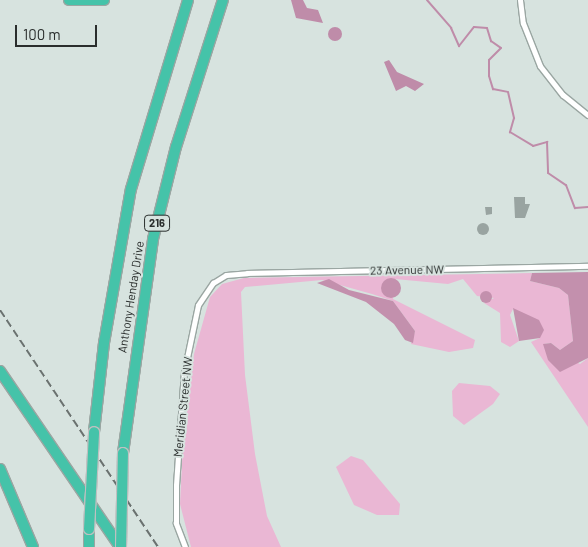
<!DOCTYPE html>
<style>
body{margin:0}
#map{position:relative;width:588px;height:547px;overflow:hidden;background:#d7e3df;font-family:Barlow,sans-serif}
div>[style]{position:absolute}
.green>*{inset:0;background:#eab7d4}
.forest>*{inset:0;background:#c390ad}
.round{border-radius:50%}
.water>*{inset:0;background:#bf8ca9}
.stream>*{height:2px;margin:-1px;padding:0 1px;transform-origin:1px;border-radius:1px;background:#bf8ca9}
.building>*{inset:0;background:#99a4a1}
.roads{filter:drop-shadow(1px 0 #9aa6a2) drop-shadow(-1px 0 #9aa6a2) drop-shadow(0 1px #9aa6a2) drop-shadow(0 -1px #9aa6a2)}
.minor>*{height:5px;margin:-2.5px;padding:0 2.5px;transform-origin:2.5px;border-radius:2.5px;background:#fff}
.motorway>*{height:10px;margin:-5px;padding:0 5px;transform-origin:5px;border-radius:5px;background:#45c3a9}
.rail>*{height:2px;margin-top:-1px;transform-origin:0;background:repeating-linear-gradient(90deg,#6a716f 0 8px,transparent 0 12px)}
.bridges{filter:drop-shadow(1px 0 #bfc0c0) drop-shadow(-1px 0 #bfc0c0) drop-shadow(0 1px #bfc0c0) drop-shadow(0 -1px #bfc0c0)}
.motorway-bridge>*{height:10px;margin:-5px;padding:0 5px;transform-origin:5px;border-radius:5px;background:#45c3a9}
span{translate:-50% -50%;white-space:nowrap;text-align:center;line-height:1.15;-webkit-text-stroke:4px #d7e3df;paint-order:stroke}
.shield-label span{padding:1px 4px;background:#d7e3df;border:1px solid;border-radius:4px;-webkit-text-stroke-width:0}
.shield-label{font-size:11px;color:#2a2e2d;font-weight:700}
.street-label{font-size:12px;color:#2a2e2d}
.scale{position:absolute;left:15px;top:25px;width:82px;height:22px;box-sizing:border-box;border:2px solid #2a2e2d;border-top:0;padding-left:6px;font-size:15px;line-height:18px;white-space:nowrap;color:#2a2e2d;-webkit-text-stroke:4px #d7e3df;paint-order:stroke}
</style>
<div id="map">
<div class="green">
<i style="clip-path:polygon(532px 273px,530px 281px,559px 288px,568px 295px,573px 341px,560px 350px,551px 343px,544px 344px,580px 364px,588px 358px,588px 427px,531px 342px,540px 338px,513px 309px,510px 315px,519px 341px,510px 347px,501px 342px,500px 313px,484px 303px,494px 298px,477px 296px,463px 279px,448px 284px,395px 279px,393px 299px,475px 340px,473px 348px,449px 352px,411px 344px,415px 331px,393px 301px,372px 294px,322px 280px,245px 287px,241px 292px,245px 375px,255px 454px,267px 516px,281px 547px,191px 547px,180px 504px,183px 443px,194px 354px,210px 297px,222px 284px,244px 278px)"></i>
<i style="clip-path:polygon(459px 383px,490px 386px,500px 394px,493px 404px,464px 425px,453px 416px,452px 391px)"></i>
<i style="clip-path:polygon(351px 456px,363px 460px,400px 504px,399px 515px,377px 515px,354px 505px,336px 467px)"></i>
</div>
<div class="forest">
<i style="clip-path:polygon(588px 272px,588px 358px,560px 372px,548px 360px,543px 344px,551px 343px,560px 350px,573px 341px,568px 295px,559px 288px,530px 281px,532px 273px)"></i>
<i class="round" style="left:381px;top:278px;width:20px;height:20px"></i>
<i style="clip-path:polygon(329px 279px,349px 290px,393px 301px,415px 331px,413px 343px,405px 340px,394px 324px,366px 302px,317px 283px)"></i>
<i class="round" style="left:480px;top:291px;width:12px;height:12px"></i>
<i style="clip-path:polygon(513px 308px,539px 320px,544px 330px,540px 338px,519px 341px)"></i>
</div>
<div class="water">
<i style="clip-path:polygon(291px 0,303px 0,307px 8px,318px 10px,323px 23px,296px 18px)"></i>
<i class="round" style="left:328px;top:27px;width:14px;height:14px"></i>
<i style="clip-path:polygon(389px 60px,397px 72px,424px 84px,415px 91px,406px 86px,396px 91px,384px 62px)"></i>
</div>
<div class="stream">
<i style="left:427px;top:0;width:37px;rotate:49deg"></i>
<i style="left:451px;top:28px;width:20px;rotate:66deg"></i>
<i style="left:459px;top:46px;width:24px;rotate:-52deg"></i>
<i style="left:474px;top:27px;width:13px;rotate:4deg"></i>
<i style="left:487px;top:28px;width:14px;rotate:73deg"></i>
<i style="left:491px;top:41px;width:12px;rotate:35deg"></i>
<i style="left:501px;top:48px;width:17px;rotate:135deg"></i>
<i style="left:489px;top:60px;width:16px;rotate:90deg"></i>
<i style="left:489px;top:76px;width:14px;rotate:73deg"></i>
<i style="left:493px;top:89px;width:15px;rotate:11deg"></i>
<i style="left:508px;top:92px;width:27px;rotate:77deg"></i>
<i style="left:514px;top:118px;width:15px;rotate:106deg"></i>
<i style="left:510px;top:132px;width:27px;rotate:31deg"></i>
<i style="left:533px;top:146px;width:15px;rotate:-16deg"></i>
<i style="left:547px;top:142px;width:31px;rotate:88deg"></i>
<i style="left:548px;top:173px;width:22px;rotate:34deg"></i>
<i style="left:566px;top:185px;width:25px;rotate:69deg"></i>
<i style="left:575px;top:208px;width:13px;rotate:-4deg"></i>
</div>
<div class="building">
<i style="clip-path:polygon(514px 197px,525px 197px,525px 204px,530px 204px,525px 218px,515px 218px)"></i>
<i style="clip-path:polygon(485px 207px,492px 207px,492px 214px,486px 215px)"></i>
<i class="round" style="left:477px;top:223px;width:12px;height:12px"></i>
</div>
<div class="roads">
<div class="minor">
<i style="left:520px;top:0;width:23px;rotate:83deg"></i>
<i style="left:523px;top:23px;width:46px;rotate:68.4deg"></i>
<i style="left:540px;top:66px;width:37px;rotate:52deg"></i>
<i style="left:563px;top:95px;width:32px;rotate:39deg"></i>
<i style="left:185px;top:547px;width:26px;rotate:-111deg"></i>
<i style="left:176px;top:523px;width:38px;rotate:-90deg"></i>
<i style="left:176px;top:485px;width:113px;rotate:-86deg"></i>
<i style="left:184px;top:372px;width:68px;rotate:-78.2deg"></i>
<i style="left:198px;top:305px;width:27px;rotate:-56deg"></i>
<i style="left:213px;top:283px;width:15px;rotate:-32deg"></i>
<i style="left:226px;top:275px;width:21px;rotate:-5deg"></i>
<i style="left:247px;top:273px;width:341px;rotate:-1.2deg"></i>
</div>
<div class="motorway">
<i style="left:69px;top:0;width:35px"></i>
<i style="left:0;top:371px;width:213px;rotate:55.7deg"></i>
<i style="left:94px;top:432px;width:90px;rotate:-83.6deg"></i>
<i style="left:104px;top:343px;width:156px;rotate:-80.1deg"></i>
<i style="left:131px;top:189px;width:197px;rotate:-73.2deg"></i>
<i style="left:123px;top:453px;width:216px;rotate:-82deg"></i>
<i style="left:153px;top:239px;width:95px;rotate:-76deg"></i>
<i style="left:176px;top:147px;width:154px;rotate:-72.3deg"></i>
<i style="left:0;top:469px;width:85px;rotate:67.1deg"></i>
<i style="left:89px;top:529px;width:18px;rotate:90deg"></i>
</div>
</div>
<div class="rail">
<i style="left:0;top:310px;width:285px;rotate:56.3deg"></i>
</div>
<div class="bridges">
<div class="motorway-bridge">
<i style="left:89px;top:529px;width:97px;rotate:-87deg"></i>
<i style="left:121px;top:547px;width:94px;rotate:-88.8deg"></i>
</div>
</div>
<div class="shield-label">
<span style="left:157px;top:223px">216</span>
</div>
<div class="street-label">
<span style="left:407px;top:270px;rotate:-1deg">23 Avenue NW</span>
<span style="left:131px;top:297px;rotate:-81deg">Anthony Henday Drive</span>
<span style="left:183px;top:407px;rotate:-84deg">Meridian Street NW</span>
</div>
<div class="scale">100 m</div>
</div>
